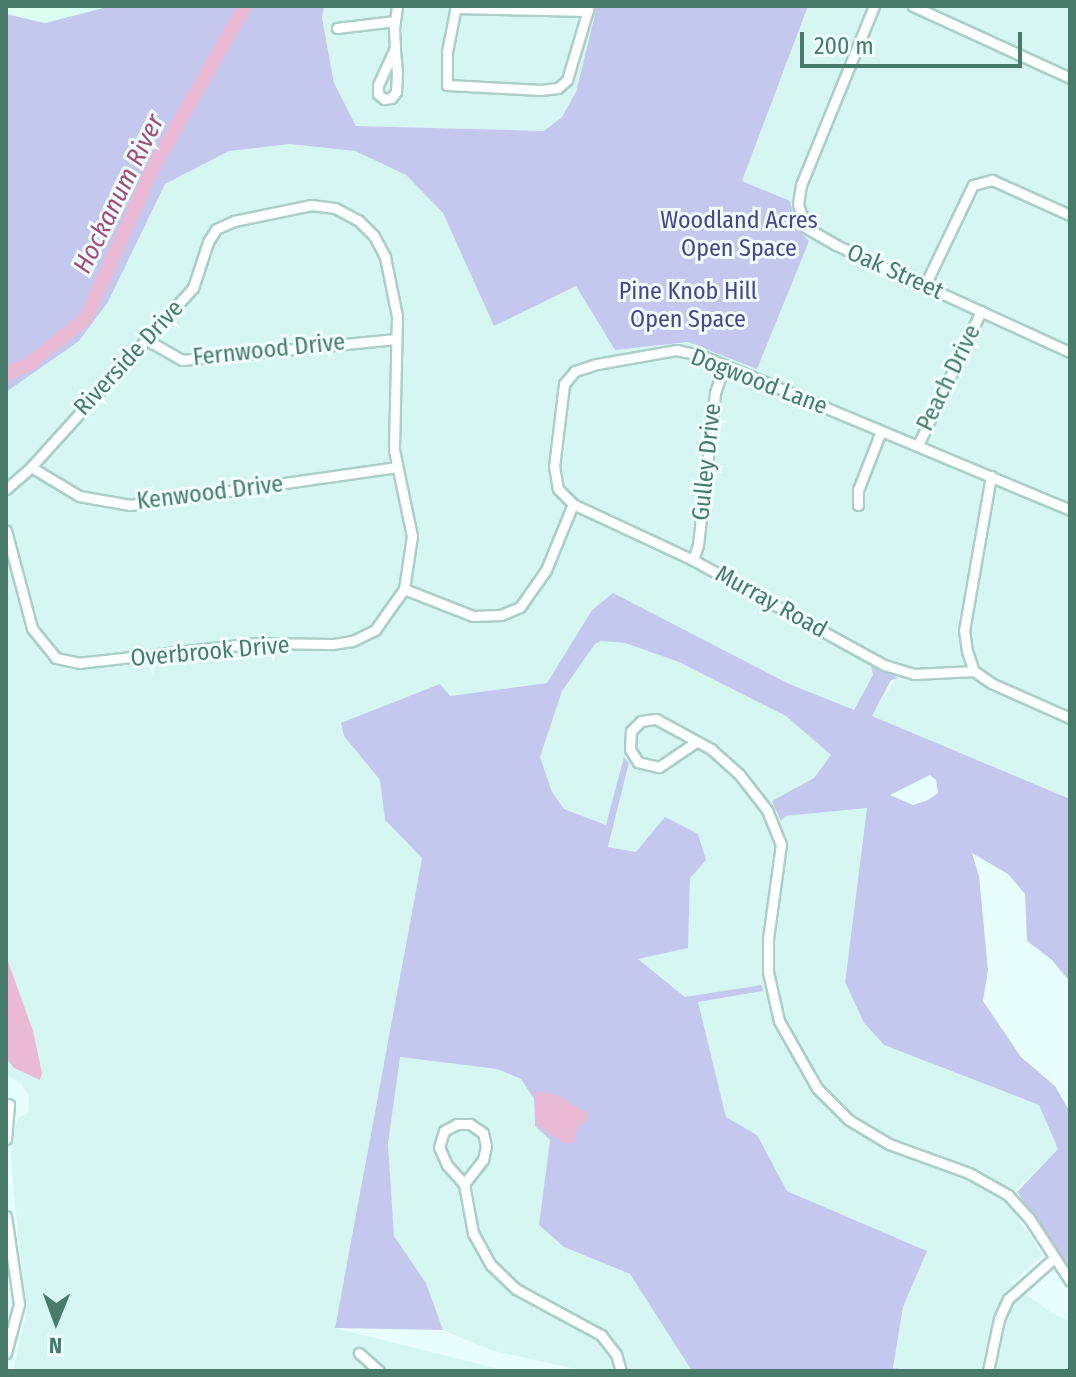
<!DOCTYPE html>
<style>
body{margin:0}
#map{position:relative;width:1076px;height:1377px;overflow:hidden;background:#e8fefc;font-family:"Fira Sans Condensed",sans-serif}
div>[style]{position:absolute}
.residential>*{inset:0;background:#d6f6f2}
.commercial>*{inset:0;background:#dbfff1}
.green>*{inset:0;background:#c4c8ee}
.water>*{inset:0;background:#eabad4}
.river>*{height:14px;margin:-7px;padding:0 7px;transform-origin:7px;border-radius:7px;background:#eabad4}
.roads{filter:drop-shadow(2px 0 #a9cfc6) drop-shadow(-2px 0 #a9cfc6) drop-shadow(0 2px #a9cfc6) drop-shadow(0 -2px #a9cfc6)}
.minor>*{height:9px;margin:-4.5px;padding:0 4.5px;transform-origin:4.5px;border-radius:4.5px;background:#fff}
span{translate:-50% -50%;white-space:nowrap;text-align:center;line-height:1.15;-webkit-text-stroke:6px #f0fffe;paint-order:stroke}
.park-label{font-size:24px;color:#46458e}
.street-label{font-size:24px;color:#497b6b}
.water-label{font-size:26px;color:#a74979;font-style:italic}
.frame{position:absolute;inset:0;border:8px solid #497b6b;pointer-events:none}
.north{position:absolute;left:16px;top:1281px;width:80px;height:80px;-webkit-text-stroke:6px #f0fffe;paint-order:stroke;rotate:181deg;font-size:22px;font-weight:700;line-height:32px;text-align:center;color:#497b6b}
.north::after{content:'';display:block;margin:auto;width:28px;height:36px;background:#497b6b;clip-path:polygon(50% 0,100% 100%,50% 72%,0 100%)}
.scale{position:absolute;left:800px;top:32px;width:222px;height:36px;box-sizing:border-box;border:4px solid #497b6b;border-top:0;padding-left:10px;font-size:24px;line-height:28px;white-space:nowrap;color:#497b6b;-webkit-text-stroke:6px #f0fffe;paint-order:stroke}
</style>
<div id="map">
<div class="residential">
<i style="clip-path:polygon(324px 6px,597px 6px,576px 92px,562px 117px,544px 131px,356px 126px,334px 83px,322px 18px)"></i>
<i style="clip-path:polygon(808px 6px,1070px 6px,1070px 799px,871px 716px,896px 678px,872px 666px,873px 675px,854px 711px,592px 610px,547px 683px,449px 696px,344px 736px,380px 780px,385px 820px,422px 858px,335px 1328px,506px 1371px,13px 1371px,26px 1315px,11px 1162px,13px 1134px,18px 1118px,28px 1113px,29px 1096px,22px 1085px,6px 1074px,6px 392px,108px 302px,165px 184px,229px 151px,290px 144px,355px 151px,406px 175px,443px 213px,494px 326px,576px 286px,615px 350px,675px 341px,701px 345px,782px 307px,780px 306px,809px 241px,797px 228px,790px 201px,742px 181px)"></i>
<i style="clip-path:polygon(601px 641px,625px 643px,679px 662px,786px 716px,832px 755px,814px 778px,773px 803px,781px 820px,784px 816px,868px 807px,845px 982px,864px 1024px,884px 1045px,1039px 1105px,1058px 1149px,1006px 1200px,1043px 1255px,1011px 1283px,1050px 1312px,1070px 1321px,1070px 1371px,893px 1369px,903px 1307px,927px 1251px,787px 1191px,757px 1135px,726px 1117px,697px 1002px,762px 992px,685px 997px,637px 958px,688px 947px,690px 877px,636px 852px,608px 847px,629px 763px,625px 758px,606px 825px,564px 809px,552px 792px,540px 758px,562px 691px,595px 644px)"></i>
<i style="clip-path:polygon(399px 1057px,497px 1069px,521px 1079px,534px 1099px,535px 1126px,550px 1140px,539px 1225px,564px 1247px,630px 1274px,692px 1371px,585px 1371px,490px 1350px,443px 1330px,426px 1283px,394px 1236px,388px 1144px)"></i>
</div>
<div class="commercial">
<i style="clip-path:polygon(6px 6px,111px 6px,45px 23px,6px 14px)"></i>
</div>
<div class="green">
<i style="clip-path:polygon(111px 6px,324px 6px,322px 18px,334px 83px,356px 126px,544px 131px,562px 117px,576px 92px,597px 6px,808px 6px,742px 181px,790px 201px,797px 228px,809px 241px,757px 369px,688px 342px,615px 350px,576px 286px,494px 326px,443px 213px,406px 175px,355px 151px,290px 144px,229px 151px,165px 184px,108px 302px,79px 341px,6px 392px,6px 14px,45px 23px)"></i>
<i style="clip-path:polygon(evenodd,613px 593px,789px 684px,854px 710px,873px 675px,871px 665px,898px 678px,891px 680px,872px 716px,1070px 799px,1070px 982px,1052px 960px,1027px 941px,1025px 894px,1008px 874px,972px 853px,979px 876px,988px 970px,983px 1001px,1021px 1057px,1055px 1086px,1070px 1112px,1070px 1269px,1017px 1192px,1058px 1149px,1039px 1105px,884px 1045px,864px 1023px,845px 982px,867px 808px,785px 816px,781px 821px,772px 801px,814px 778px,831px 755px,786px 716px,679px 662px,625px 643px,601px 641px,595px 644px,562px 691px,540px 757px,552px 792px,564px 809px,606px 825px,624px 757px,629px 763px,608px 847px,636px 852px,665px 817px,698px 834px,706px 860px,690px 878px,688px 948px,638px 959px,685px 997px,762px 985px,763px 991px,698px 1002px,726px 1117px,757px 1135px,787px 1191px,927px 1251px,903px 1307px,893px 1368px,912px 1371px,692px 1371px,630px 1274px,564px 1247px,539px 1225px,550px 1140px,535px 1126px,534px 1099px,521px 1079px,497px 1069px,400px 1057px,388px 1144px,394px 1236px,426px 1283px,443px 1330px,335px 1328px,422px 858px,385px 820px,380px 780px,344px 736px,341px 723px,440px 684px,450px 696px,547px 683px,592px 610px,613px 593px,930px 775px,936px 780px,938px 793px,928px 800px,913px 805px,890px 795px,930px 775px)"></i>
</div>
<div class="water">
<i style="clip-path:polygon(6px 956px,33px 1031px,42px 1073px,40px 1080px,14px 1068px,6px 1058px)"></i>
<i style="clip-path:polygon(534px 1091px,557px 1095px,587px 1113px,587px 1119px,577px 1127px,574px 1143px,564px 1143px,537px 1125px)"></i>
</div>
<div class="river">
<i style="left:6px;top:374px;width:25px;rotate:-23deg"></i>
<i style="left:29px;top:364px;width:73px;rotate:-38.9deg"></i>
<i style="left:86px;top:318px;width:160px;rotate:-66deg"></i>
<i style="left:151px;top:172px;width:191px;rotate:-60.5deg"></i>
</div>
<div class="roads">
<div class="minor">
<i style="left:456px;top:6px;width:47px;rotate:101.1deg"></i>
<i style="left:447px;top:52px;width:33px;rotate:90deg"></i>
<i style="left:447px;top:85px;width:94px;rotate:3deg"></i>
<i style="left:541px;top:90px;width:17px;rotate:-7deg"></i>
<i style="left:558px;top:88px;width:12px;rotate:-42deg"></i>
<i style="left:567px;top:80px;width:77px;rotate:-73.4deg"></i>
<i style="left:874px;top:6px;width:193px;rotate:112.2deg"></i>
<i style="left:801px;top:185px;width:19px;rotate:99deg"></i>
<i style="left:798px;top:204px;width:24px;rotate:73deg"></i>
<i style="left:805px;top:227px;width:36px;rotate:30deg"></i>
<i style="left:836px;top:245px;width:257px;rotate:24.6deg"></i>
<i style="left:913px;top:6px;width:173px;rotate:24.6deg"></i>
<i style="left:455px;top:8px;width:133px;rotate:1.3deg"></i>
<i style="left:337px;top:28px;width:58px;rotate:-6.9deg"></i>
<i style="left:395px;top:48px;width:41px;rotate:114.7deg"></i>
<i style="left:378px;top:85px;width:9px;rotate:90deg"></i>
<i style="left:378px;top:94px;width:8px;rotate:40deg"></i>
<i style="left:384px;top:99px;width:7px;rotate:-8deg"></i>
<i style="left:391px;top:98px;width:8px;rotate:-50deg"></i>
<i style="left:396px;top:92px;width:19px;rotate:-87deg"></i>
<i style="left:397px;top:73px;width:25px;rotate:-95deg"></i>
<i style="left:395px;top:48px;width:20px;rotate:-93deg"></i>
<i style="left:394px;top:28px;width:22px;rotate:-82deg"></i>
<i style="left:925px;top:285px;width:111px;rotate:-64.4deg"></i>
<i style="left:973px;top:185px;width:20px;rotate:-15deg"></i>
<i style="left:992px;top:180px;width:85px;rotate:24.2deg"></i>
<i style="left:147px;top:340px;width:40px;rotate:29.7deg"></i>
<i style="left:182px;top:360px;width:215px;rotate:-5.6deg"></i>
<i style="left:918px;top:445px;width:148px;rotate:-64.8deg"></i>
<i style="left:31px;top:467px;width:56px;rotate:31.1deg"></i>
<i style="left:79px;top:496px;width:52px;rotate:10deg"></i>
<i style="left:130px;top:505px;width:270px;rotate:-8.1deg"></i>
<i style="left:991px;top:476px;width:156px;rotate:99.9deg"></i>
<i style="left:964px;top:630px;width:21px;rotate:82deg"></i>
<i style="left:967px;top:651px;width:21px;rotate:71deg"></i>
<i style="left:974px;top:671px;width:21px;rotate:35deg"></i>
<i style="left:991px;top:683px;width:86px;rotate:23.9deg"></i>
<i style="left:6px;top:489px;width:33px;rotate:-41deg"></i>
<i style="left:31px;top:467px;width:241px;rotate:-47.9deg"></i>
<i style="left:193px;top:288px;width:48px;rotate:-71.9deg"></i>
<i style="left:208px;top:242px;width:15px;rotate:-58deg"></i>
<i style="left:216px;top:229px;width:20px;rotate:-24deg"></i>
<i style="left:234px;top:221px;width:79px;rotate:-11.7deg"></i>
<i style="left:311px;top:205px;width:24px;rotate:7deg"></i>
<i style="left:335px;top:208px;width:26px;rotate:28deg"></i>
<i style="left:358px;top:220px;width:23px;rotate:45deg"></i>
<i style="left:374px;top:236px;width:24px;rotate:62deg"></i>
<i style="left:385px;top:257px;width:60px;rotate:78.5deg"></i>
<i style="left:397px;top:316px;width:134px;rotate:91.3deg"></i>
<i style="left:394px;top:450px;width:88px;rotate:78.2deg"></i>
<i style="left:412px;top:536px;width:54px;rotate:98.6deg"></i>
<i style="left:404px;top:589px;width:50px;rotate:125.3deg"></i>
<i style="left:375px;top:630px;width:25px;rotate:154deg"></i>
<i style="left:352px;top:641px;width:20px;rotate:171deg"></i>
<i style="left:332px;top:644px;width:75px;rotate:-179.2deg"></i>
<i style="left:257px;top:643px;width:178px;rotate:173.6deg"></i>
<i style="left:80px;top:663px;width:25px;rotate:-168deg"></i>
<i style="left:56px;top:658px;width:38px;rotate:-129deg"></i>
<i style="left:32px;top:628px;width:101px;rotate:-104.9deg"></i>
<i style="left:858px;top:505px;width:15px;rotate:-90deg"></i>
<i style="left:858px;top:490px;width:63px;rotate:-68.7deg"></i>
<i style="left:693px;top:560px;width:16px;rotate:-72deg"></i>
<i style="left:698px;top:545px;width:153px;rotate:-83.6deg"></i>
<i style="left:715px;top:393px;width:29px;rotate:-72deg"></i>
<i style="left:404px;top:589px;width:74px;rotate:21.4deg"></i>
<i style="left:473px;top:616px;width:28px;rotate:-2deg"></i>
<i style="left:501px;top:615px;width:21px;rotate:-23deg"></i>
<i style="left:520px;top:607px;width:45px;rotate:-54.9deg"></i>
<i style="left:546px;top:570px;width:71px;rotate:-67.8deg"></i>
<i style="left:974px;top:671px;width:60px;rotate:177.1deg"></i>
<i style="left:914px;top:674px;width:31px;rotate:-163deg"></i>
<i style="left:884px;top:665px;width:218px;rotate:-151.2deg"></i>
<i style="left:693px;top:560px;width:132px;rotate:-155deg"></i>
<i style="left:573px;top:504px;width:21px;rotate:-135deg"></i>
<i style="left:558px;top:489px;width:22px;rotate:-100deg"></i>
<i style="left:554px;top:467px;width:84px;rotate:-83.1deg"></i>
<i style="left:564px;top:384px;width:17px;rotate:-50deg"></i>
<i style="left:575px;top:371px;width:23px;rotate:-18deg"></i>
<i style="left:597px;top:364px;width:80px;rotate:-10deg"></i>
<i style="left:676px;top:350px;width:25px;rotate:12deg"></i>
<i style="left:700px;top:355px;width:401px;rotate:22.7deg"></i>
<i style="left:696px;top:742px;width:45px;rotate:146deg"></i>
<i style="left:659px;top:767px;width:22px;rotate:-167deg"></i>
<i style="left:638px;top:762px;width:15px;rotate:-122deg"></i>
<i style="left:630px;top:749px;width:18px;rotate:-87deg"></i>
<i style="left:631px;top:731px;width:14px;rotate:-45deg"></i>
<i style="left:641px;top:721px;width:15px;rotate:-8deg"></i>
<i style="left:656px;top:719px;width:63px;rotate:28.6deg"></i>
<i style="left:711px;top:749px;width:38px;rotate:42deg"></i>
<i style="left:739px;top:774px;width:46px;rotate:52.1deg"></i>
<i style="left:767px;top:810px;width:37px;rotate:68deg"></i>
<i style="left:781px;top:844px;width:96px;rotate:97.8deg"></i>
<i style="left:768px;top:939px;width:33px;rotate:90deg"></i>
<i style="left:768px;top:972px;width:50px;rotate:77.3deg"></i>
<i style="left:779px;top:1021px;width:77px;rotate:60.4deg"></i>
<i style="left:817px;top:1088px;width:45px;rotate:45deg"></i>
<i style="left:849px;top:1120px;width:47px;rotate:31deg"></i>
<i style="left:889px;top:1144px;width:85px;rotate:19.9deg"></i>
<i style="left:969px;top:1173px;width:45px;rotate:29.4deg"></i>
<i style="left:1008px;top:1195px;width:31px;rotate:48deg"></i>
<i style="left:1029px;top:1218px;width:75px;rotate:56.9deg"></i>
<i style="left:6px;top:1139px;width:35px;rotate:-85deg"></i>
<i style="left:464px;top:1184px;width:31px;rotate:-52deg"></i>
<i style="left:483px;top:1160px;width:14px;rotate:-78deg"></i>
<i style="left:486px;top:1146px;width:13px;rotate:-103deg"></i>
<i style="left:483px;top:1133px;width:16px;rotate:-145deg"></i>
<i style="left:470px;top:1124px;width:13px;rotate:180deg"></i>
<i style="left:457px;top:1124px;width:15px;rotate:152deg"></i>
<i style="left:444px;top:1131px;width:17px;rotate:107deg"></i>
<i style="left:439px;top:1147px;width:20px;rotate:66deg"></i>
<i style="left:447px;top:1165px;width:25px;rotate:48deg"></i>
<i style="left:464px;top:1184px;width:50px;rotate:79.6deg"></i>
<i style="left:473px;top:1233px;width:37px;rotate:61deg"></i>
<i style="left:491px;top:1265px;width:35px;rotate:44deg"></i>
<i style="left:516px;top:1289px;width:97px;rotate:28.4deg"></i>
<i style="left:601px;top:1335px;width:24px;rotate:52deg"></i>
<i style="left:616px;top:1354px;width:18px;rotate:74deg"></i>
<i style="left:6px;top:1216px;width:89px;rotate:81.6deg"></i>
<i style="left:19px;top:1304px;width:51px;rotate:104.9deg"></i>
<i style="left:359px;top:1353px;width:27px;rotate:42deg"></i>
<i style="left:988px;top:1371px;width:53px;rotate:-78.1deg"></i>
<i style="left:999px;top:1319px;width:22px;rotate:-66deg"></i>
<i style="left:1008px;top:1299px;width:60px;rotate:-41.6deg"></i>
</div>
</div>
<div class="park-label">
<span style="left:739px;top:235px">Woodland Acres<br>Open Space</span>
<span style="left:688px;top:306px">Pine Knob Hill<br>Open Space</span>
</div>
<div class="street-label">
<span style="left:895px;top:272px;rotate:24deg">Oak Street</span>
<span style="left:269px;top:350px;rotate:-6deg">Fernwood Drive</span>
<span style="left:129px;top:358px;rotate:-47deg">Riverside Drive</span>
<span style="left:949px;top:378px;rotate:-64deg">Peach Drive</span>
<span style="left:759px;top:382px;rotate:21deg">Dogwood Lane</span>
<span style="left:707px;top:462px;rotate:-84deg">Gulley Drive</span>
<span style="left:210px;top:493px;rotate:-7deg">Kenwood Drive</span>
<span style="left:771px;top:602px;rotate:29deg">Murray Road</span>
<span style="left:210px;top:652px;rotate:-5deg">Overbrook Drive</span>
</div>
<div class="water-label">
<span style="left:119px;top:194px;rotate:-64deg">Hockanum River</span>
</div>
<div class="frame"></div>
<div class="north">N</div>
<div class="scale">200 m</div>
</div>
